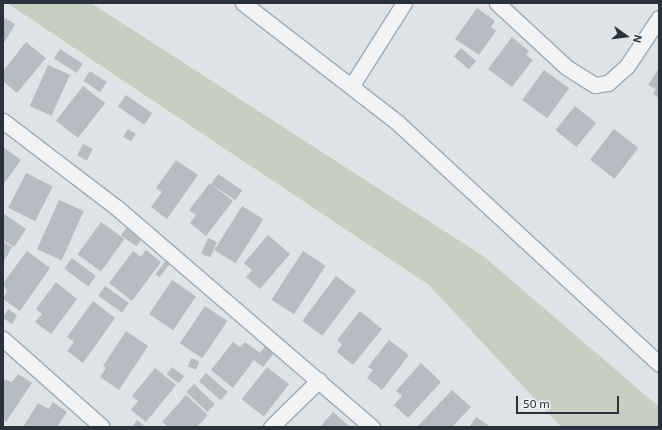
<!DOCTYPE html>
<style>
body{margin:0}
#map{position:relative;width:662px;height:430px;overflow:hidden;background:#dfe3e6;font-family:"Exo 2",sans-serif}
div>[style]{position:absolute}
.green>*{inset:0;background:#c6cfc1}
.building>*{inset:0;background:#b6bcc2;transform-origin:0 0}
.roads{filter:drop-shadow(1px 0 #a5aab0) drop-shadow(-1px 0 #a5aab0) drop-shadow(0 1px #a5aab0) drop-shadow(0 -1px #a5aab0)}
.street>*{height:15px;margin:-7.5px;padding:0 7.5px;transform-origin:7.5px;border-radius:7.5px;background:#f1f3f5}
span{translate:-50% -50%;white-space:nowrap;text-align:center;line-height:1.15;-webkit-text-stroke:3px #eef1f4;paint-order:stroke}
.frame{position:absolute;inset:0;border:4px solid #29323c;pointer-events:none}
.north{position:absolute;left:606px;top:16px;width:40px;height:40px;-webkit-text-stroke:3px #eef1f4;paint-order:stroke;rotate:104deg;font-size:11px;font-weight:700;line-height:16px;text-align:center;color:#29323c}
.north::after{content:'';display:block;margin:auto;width:14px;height:18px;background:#29323c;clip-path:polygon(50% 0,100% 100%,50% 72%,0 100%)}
.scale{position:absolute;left:516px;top:396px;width:103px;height:18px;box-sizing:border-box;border:2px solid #29323c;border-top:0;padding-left:5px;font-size:12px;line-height:14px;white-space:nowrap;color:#29323c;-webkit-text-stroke:3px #eef1f4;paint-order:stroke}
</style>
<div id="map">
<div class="green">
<i style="clip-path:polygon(7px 3px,91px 3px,483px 256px,659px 407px,659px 427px,561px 427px,429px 285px)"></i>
</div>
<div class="building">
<i style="clip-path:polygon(477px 8px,495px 21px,491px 27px,496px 31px,479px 55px,455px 39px)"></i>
<i style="clip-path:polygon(3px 17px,15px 24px,3px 45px)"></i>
<i style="clip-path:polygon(512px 37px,529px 51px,526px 55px,533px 60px,512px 87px,488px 69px)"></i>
<i style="clip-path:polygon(26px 42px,46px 58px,17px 93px,3px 81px,3px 71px)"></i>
<i style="left:461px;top:48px;width:20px;height:11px;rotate:41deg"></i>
<i style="left:60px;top:49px;width:27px;height:11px;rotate:33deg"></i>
<i style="left:48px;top:65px;width:24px;height:45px;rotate:24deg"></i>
<i style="clip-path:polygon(659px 68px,659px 98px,653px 94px,656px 89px,648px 85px)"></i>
<i style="left:544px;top:70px;width:31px;height:37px;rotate:36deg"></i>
<i style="left:90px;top:71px;width:20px;height:12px;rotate:33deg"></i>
<i style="left:83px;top:86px;width:28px;height:44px;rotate:38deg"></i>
<i style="left:126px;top:95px;width:32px;height:14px;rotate:35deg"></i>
<i style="left:575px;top:106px;width:27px;height:31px;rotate:39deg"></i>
<i style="left:128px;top:129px;width:9px;height:9px;rotate:32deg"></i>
<i style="left:614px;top:129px;width:31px;height:39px;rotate:38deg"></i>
<i style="left:83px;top:144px;width:11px;height:13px;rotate:27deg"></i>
<i style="clip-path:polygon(3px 147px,21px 160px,3px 185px)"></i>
<i style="clip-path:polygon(176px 160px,198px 175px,167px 219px,151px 207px,162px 192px,156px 188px)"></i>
<i style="left:26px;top:173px;width:30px;height:39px;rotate:27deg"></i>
<i style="left:218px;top:174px;width:29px;height:12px;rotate:34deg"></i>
<i style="clip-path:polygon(210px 183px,233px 201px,206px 236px,190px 223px,196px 215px,189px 210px)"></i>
<i style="left:59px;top:200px;width:27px;height:54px;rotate:24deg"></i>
<i style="left:242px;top:206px;width:25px;height:52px;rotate:32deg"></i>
<i style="clip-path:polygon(3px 213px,26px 229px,14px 247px,3px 240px)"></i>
<i style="left:101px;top:222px;width:29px;height:40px;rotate:36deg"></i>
<i style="left:129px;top:224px;width:19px;height:14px;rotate:35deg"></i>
<i style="clip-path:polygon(268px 235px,290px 254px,260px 289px,246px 277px,252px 270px,244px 263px)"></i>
<i style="left:208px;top:238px;width:10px;height:17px;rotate:24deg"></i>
<i style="clip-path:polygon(3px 242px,12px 247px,3px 263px)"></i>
<i style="clip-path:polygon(146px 250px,161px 262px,132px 301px,109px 283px,133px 251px,141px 257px)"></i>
<i style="clip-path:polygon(27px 251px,50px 268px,20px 311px,3px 299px,7px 291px,3px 283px)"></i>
<i style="left:303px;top:251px;width:27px;height:58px;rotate:33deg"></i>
<i style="left:72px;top:258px;width:30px;height:13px;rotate:37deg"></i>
<i style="left:167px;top:259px;width:5px;height:19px;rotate:37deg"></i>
<i style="left:336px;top:276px;width:25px;height:56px;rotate:37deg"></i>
<i style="left:172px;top:280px;width:29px;height:41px;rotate:34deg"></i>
<i style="clip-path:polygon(56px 282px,77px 299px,51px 334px,35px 322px,42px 314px,36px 309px)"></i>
<i style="left:105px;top:286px;width:29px;height:12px;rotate:35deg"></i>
<i style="clip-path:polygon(93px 301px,115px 318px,83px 363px,67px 351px,74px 342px,67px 337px)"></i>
<i style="left:205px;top:306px;width:27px;height:45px;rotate:34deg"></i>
<i style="clip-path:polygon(8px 309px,17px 315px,12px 324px,3px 318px)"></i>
<i style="clip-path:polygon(360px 311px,382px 329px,353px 365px,337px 352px,342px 344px,337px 340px)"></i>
<i style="clip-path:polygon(126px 331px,148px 346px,119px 390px,100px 377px,106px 368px,103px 366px)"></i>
<i style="clip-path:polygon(389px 340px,409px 355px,382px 390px,367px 378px,373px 370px,368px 367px)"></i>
<i style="clip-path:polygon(233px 342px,240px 347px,245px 342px,260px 353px,266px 345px,275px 352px,263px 367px,254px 360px,233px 388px,211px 370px)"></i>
<i style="left:191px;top:358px;width:9px;height:9px;rotate:21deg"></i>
<i style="clip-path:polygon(421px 363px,441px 382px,408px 418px,394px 405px,402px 396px,396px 391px)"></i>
<i style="left:172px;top:367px;width:15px;height:9px;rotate:37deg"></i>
<i style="left:267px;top:367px;width:28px;height:41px;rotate:38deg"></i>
<i style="clip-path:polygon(155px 368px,176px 385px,146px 422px,131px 410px,138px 401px,132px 396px)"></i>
<i style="left:206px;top:373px;width:29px;height:11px;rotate:41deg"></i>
<i style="clip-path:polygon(18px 374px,32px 383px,6px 422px,3px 419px,3px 379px,12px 382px)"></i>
<i style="left:194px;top:384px;width:29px;height:11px;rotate:44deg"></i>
<i style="clip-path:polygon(452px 390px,471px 407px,452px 427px,417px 427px)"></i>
<i style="clip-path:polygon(186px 395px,208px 415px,197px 427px,168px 427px,162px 422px)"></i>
<i style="clip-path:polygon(53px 402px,67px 412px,57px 427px,23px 427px,38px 403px,49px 409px)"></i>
<i style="clip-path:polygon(333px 412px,350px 427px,320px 427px)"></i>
<i style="clip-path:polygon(476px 417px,488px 425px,487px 427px,470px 426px)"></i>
<i style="clip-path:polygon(137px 420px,146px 427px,132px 427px)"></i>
</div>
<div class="roads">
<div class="street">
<i style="left:243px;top:3px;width:196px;rotate:37.7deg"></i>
<i style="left:398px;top:123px;width:355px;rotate:42.7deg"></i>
<i style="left:497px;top:3px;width:94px;rotate:42.8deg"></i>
<i style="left:566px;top:67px;width:34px;rotate:32deg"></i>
<i style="left:595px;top:85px;width:13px;rotate:-9deg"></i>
<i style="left:608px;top:83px;width:25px;rotate:-42deg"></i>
<i style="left:627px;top:66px;width:58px;rotate:-56.3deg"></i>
<i style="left:352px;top:85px;width:97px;rotate:-57.6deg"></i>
<i style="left:3px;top:121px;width:142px;rotate:37.3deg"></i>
<i style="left:116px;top:207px;width:338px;rotate:40.7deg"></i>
<i style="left:3px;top:339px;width:132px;rotate:41.6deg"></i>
<i style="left:271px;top:427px;width:67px;rotate:-44.4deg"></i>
</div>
</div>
<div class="frame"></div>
<div class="north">N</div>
<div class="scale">50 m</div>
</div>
